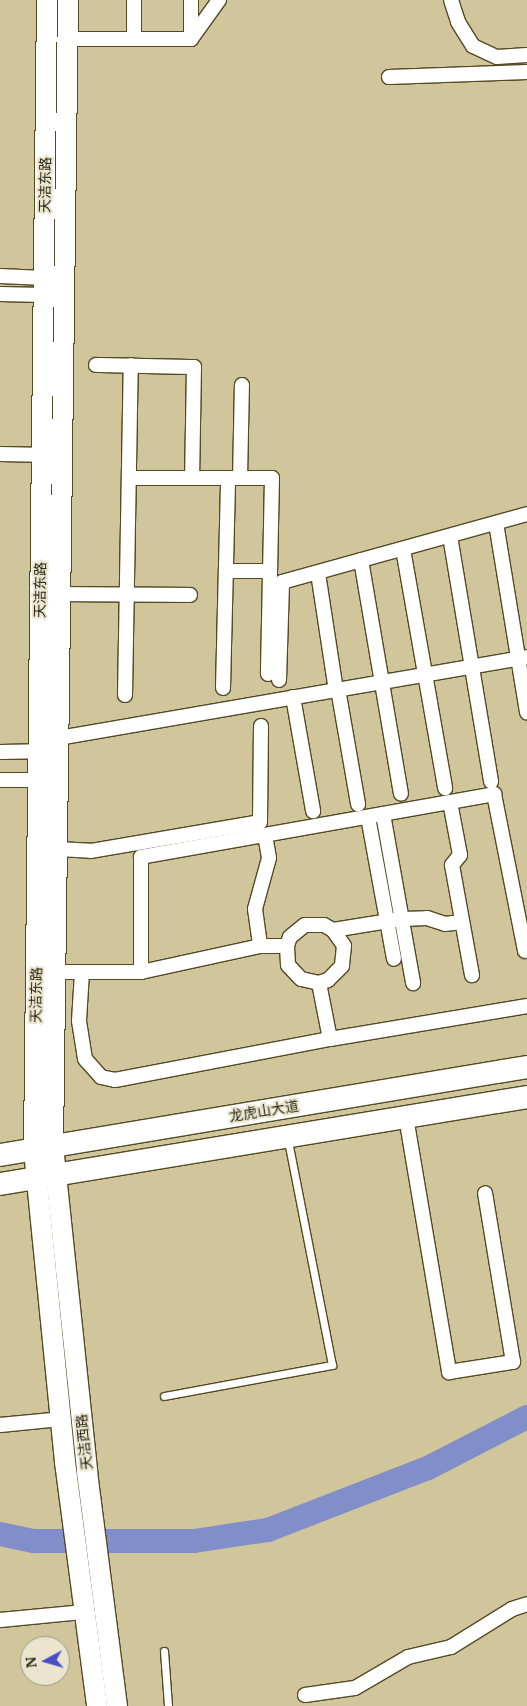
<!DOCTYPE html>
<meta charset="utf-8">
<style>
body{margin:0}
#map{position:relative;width:527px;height:1706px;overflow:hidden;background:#d0c59b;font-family:Merriweather,"Noto Sans SC",serif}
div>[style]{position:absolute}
.river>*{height:24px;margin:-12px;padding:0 12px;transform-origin:12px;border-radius:12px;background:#828ec9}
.roads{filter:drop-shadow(1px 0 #534923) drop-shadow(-1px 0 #534923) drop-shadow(0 1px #534923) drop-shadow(0 -1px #534923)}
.service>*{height:7px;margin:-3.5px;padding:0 3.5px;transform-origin:3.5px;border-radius:3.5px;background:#fff}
.minor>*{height:14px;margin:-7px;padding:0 7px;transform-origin:7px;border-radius:7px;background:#fff}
.secondary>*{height:20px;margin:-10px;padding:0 10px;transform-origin:10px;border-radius:10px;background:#fff}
.primary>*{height:22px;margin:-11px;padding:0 11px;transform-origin:11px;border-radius:11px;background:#fff}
span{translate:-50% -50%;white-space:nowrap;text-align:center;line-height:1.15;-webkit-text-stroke:4px #ebe5d0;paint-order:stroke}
.street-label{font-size:14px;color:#2b2716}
.north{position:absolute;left:20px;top:1636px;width:50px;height:50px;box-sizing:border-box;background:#ebe5d0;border:1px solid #9e9986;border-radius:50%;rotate:264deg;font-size:14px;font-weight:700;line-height:20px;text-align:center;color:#2b2716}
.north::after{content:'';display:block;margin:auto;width:18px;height:22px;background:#484fc5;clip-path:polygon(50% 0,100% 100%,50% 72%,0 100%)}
</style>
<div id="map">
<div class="river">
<i style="left:0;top:1534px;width:35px;rotate:12deg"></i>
<i style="left:34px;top:1541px;width:160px"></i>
<i style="left:194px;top:1541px;width:75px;rotate:-8.5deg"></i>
<i style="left:268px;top:1530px;width:172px;rotate:-21.2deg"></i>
<i style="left:428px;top:1468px;width:111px;rotate:-27.3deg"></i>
</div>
<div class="roads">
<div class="service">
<i style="left:164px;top:1396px;width:171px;rotate:-10.5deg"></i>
<i style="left:332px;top:1365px;width:229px;rotate:-101.1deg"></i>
<i style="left:164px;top:1651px;width:55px;rotate:85.8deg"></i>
</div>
<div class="minor">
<i style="left:451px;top:0;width:23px;rotate:72deg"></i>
<i style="left:458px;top:22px;width:28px;rotate:58deg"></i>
<i style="left:473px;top:46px;width:26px;rotate:25deg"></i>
<i style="left:497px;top:57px;width:30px;rotate:-4deg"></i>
<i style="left:68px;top:39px;width:123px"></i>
<i style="left:191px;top:39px;width:48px;rotate:-54.3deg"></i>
<i style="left:134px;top:39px;width:39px;rotate:-90deg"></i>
<i style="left:191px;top:39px;width:39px;rotate:-90deg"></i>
<i style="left:389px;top:77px;width:138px;rotate:-2.1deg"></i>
<i style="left:0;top:276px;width:44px;rotate:2.6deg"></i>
<i style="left:0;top:294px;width:44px;rotate:1.3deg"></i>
<i style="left:96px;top:365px;width:98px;rotate:1.2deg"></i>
<i style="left:194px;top:367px;width:111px;rotate:91deg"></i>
<i style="left:0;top:454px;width:49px;rotate:1.2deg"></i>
<i style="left:129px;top:478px;width:143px"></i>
<i style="left:272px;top:478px;width:196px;rotate:91.2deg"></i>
<i style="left:240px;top:478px;width:93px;rotate:-88.8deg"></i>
<i style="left:496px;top:523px;width:192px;rotate:80.7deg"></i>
<i style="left:450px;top:536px;width:249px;rotate:80.5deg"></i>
<i style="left:403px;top:549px;width:243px;rotate:80deg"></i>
<i style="left:361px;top:560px;width:237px;rotate:80.3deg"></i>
<i style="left:226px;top:571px;width:44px"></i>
<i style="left:318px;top:573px;width:118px;rotate:81.3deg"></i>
<i style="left:61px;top:594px;width:129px;rotate:0.4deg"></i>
<i style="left:279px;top:680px;width:98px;rotate:-88.2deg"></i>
<i style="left:282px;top:582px;width:254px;rotate:-15.5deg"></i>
<i style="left:223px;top:688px;width:210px;rotate:-88.6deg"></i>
<i style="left:338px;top:689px;width:117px;rotate:80.1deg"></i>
<i style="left:125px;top:695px;width:330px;rotate:-89deg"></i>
<i style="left:293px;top:697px;width:116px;rotate:80deg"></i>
<i style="left:59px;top:738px;width:475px;rotate:-9.8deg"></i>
<i style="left:0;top:752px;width:39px;rotate:-1deg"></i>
<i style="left:0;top:780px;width:38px"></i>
<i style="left:450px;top:802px;width:54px;rotate:79.3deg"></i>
<i style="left:460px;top:855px;width:13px;rotate:129deg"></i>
<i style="left:452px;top:865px;width:112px;rotate:79.7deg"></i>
<i style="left:383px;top:814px;width:172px;rotate:79.9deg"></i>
<i style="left:368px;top:817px;width:144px;rotate:79.6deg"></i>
<i style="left:265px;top:835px;width:23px;rotate:80deg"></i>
<i style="left:269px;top:858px;width:53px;rotate:105.4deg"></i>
<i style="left:255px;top:909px;width:37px;rotate:82deg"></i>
<i style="left:260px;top:946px;width:27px"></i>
<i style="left:57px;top:849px;width:34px;rotate:3deg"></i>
<i style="left:91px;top:851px;width:171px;rotate:-9.7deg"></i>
<i style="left:260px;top:822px;width:96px;rotate:-89.4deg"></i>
<i style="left:333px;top:930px;width:19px;rotate:55deg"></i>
<i style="left:344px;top:946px;width:20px;rotate:96deg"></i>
<i style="left:342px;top:966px;width:20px;rotate:135deg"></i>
<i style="left:328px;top:980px;width:9px;rotate:162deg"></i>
<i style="left:319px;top:983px;width:18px;rotate:-167deg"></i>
<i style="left:301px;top:979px;width:19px;rotate:-133deg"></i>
<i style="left:288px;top:965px;width:19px;rotate:-93deg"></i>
<i style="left:287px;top:946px;width:9px;rotate:-72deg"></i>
<i style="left:290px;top:937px;width:19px;rotate:-39deg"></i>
<i style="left:305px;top:925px;width:19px"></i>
<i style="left:324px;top:925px;width:10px;rotate:29deg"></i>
<i style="left:333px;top:930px;width:70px;rotate:-9.1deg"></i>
<i style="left:402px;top:919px;width:25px;rotate:-2deg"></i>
<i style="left:427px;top:918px;width:19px;rotate:18deg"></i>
<i style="left:445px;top:924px;width:17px;rotate:-7deg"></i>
<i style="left:55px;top:972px;width:86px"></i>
<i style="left:141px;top:972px;width:122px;rotate:-12.3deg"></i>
<i style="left:82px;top:972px;width:49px;rotate:93.5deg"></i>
<i style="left:79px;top:1021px;width:38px;rotate:81deg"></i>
<i style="left:85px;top:1059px;width:24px;rotate:48deg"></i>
<i style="left:101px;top:1077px;width:14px;rotate:12deg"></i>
<i style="left:115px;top:1080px;width:219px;rotate:-10.8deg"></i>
<i style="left:330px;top:1039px;width:200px;rotate:-9.5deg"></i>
<i style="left:141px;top:972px;width:115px;rotate:-90deg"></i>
<i style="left:141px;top:857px;width:359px;rotate:-10.1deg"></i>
<i style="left:494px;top:794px;width:160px;rotate:78.8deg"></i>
<i style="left:319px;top:983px;width:57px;rotate:78.9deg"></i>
<i style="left:406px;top:1117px;width:259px;rotate:80.4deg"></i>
<i style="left:449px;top:1372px;width:65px;rotate:-8.9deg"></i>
<i style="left:513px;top:1362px;width:171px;rotate:-99.4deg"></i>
<i style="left:0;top:1425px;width:61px;rotate:-5.6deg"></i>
<i style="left:0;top:1620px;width:83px;rotate:-5.5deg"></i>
<i style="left:305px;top:1695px;width:50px;rotate:-8deg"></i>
<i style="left:355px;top:1688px;width:61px;rotate:-30.3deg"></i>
<i style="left:408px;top:1657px;width:44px;rotate:-13.1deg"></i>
<i style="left:451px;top:1647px;width:72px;rotate:-31.9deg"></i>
<i style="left:512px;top:1609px;width:16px;rotate:-18deg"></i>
</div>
<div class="secondary">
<i style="left:47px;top:0;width:1151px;rotate:90.65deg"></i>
<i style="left:34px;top:1151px;width:313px;rotate:84.3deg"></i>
<i style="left:65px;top:1462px;width:246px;rotate:82.5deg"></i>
<i style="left:68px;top:0;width:1146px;rotate:90.75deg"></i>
<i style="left:53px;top:1146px;width:328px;rotate:84deg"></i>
<i style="left:87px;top:1472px;width:236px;rotate:82.7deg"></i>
</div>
<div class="primary">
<i style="left:0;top:1155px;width:534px;rotate:-9.48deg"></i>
<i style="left:0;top:1184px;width:534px;rotate:-9.37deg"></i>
</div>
</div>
<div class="street-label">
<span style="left:45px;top:185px;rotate:-89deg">天洁东路</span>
<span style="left:40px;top:590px;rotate:-89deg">天洁东路</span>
<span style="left:36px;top:995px;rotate:-89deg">天洁东路</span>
<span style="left:264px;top:1111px;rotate:-9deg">龙虎山大道</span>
<span style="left:84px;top:1442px;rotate:-96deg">天洁西路</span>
</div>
<div class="north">N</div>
</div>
